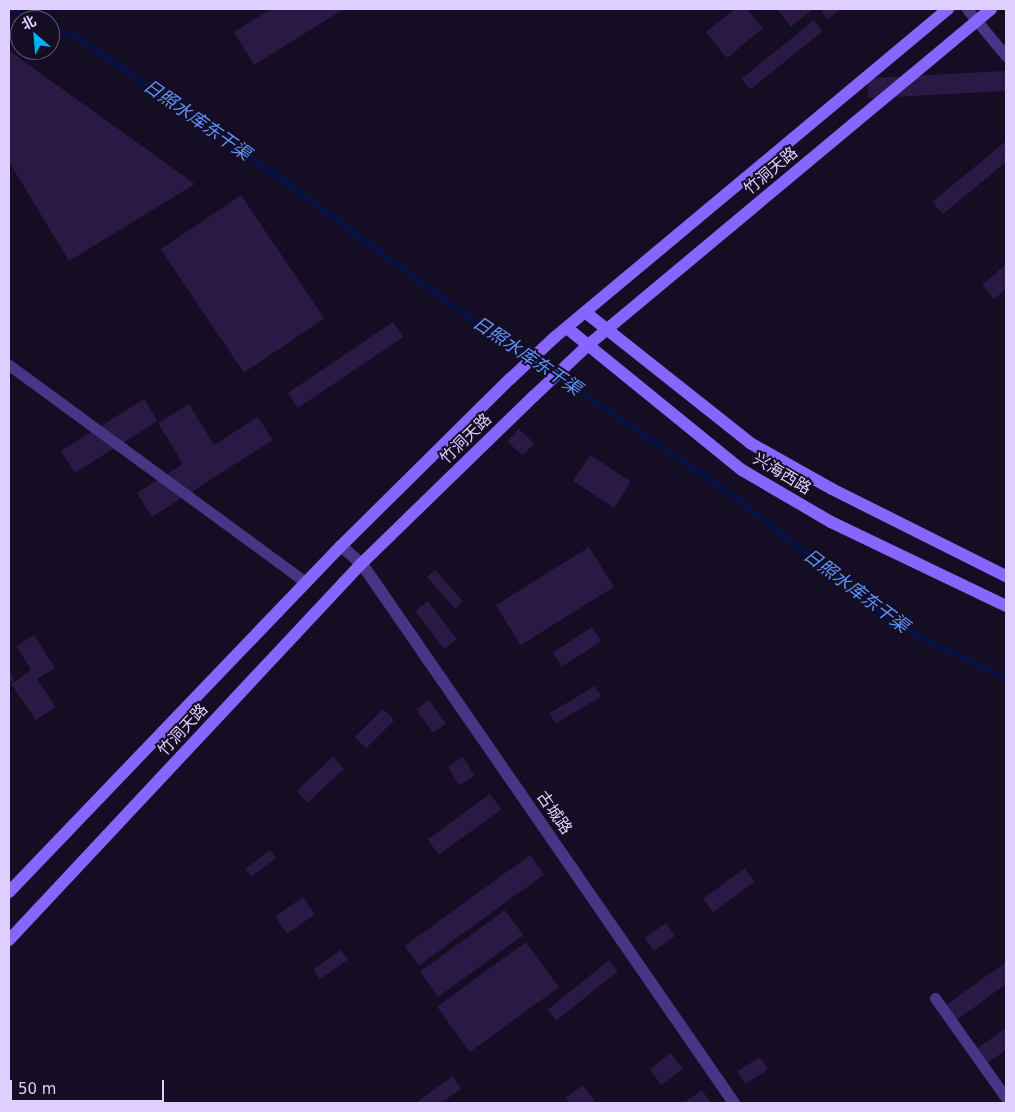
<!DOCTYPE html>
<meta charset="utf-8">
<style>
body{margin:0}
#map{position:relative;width:1015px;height:1112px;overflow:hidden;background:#150d23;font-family:"DejaVu Sans","Noto Sans SC",sans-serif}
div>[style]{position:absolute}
.stream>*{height:6px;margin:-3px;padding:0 3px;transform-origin:3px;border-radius:3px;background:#071142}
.building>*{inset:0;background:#2a1845;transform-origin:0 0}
.lane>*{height:11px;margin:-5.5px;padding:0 5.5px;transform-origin:5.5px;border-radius:5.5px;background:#473585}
.street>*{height:12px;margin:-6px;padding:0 6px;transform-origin:6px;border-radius:6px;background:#473585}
.secondary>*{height:12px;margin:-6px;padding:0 6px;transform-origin:6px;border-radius:6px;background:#8766ff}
span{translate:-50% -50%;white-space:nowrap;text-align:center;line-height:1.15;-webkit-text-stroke:4px #150d23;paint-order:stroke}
.street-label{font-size:16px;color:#decfff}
.water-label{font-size:18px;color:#5d94ff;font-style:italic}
.frame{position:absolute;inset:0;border:10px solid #decfff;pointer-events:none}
.north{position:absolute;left:10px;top:10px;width:50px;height:50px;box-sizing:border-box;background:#150d23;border:1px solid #655b7b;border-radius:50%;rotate:333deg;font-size:14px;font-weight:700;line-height:20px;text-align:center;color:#decfff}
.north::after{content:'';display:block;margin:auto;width:18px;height:22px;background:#00b0fa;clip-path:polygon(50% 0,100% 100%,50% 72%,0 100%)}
.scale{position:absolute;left:10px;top:1080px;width:154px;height:22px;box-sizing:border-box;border:2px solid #decfff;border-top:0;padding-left:6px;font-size:15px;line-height:18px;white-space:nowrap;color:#decfff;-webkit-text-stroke:4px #150d23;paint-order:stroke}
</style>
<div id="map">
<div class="stream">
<i style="left:9px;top:9px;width:29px;rotate:22deg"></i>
<i style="left:50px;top:26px;width:29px;rotate:22deg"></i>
<i style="left:77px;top:37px;width:247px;rotate:34.8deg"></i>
<i style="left:280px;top:178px;width:215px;rotate:36.5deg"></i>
<i style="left:453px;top:306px;width:341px;rotate:34.1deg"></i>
<i style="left:735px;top:497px;width:206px;rotate:38.5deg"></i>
<i style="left:896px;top:625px;width:123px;rotate:26.1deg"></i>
</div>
<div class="building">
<i style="clip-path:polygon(271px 9px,344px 9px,254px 65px,234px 32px)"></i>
<i style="clip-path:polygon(735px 9px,747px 9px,763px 28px,727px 58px,706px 32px)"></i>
<i style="clip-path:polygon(777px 9px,813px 9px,791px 27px)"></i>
<i style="clip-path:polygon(820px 9px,841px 9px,828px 19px)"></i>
<i style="left:814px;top:20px;width:14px;height:93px;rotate:51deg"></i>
<i style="clip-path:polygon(10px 51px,29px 65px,195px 184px,69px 261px,9px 162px)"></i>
<i style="left:1005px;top:71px;width:20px;height:138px;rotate:87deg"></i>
<i style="clip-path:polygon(1006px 141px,1006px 162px,943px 214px,932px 202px)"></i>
<i style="left:241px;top:195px;width:149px;height:97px;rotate:56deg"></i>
<i style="clip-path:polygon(1006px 264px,1006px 289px,994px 299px,982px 285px)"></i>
<i style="left:393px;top:322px;width:18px;height:127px;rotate:56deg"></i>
<i style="left:144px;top:399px;width:26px;height:98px;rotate:58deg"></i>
<i style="clip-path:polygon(189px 404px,214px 445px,258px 417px,273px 440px,152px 517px,137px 493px,183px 464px,158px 423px)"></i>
<i style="left:519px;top:429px;width:21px;height:17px;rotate:43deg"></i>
<i style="left:590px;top:455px;width:49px;height:31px;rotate:33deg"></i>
<i style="left:589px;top:547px;width:47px;height:110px;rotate:58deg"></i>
<i style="left:435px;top:570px;width:42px;height:11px;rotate:48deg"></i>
<i style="left:428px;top:601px;width:48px;height:16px;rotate:53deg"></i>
<i style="left:592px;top:627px;width:17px;height:47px;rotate:57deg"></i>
<i style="clip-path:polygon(34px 635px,55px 668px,37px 679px,56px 707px,36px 720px,11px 684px,31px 670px,16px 646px)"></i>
<i style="clip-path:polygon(9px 670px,14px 680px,9px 683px)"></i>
<i style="left:595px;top:686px;width:12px;height:53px;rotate:59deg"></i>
<i style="left:429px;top:700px;width:29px;height:16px;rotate:54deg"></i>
<i style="left:383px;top:709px;width:16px;height:40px;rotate:45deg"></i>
<i style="left:333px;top:757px;width:16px;height:50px;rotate:47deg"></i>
<i style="left:463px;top:757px;width:22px;height:18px;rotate:58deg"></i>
<i style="left:490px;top:794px;width:19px;height:77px;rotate:54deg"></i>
<i style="left:270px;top:850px;width:10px;height:31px;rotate:53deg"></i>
<i style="left:530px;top:855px;width:24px;height:155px;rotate:54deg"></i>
<i style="left:745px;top:868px;width:17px;height:52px;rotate:54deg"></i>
<i style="left:303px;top:897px;width:21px;height:34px;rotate:55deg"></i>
<i style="left:505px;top:910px;width:31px;height:105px;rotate:54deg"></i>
<i style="left:666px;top:923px;width:16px;height:26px;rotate:55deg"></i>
<i style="left:526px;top:942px;width:56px;height:110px;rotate:54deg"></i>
<i style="left:341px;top:950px;width:12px;height:34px;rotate:55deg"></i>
<i style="left:609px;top:960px;width:14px;height:79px;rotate:51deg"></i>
<i style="clip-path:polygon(1006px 962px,1006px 984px,957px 1020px,946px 1005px)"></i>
<i style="clip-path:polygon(1006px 1028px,1006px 1050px,986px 1064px,975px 1050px)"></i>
<i style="left:671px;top:1053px;width:20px;height:27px;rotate:53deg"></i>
<i style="left:760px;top:1057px;width:15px;height:27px;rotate:58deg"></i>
<i style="clip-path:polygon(453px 1076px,461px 1089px,441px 1103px,415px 1103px)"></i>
<i style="clip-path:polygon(583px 1085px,596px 1103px,569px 1103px,565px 1098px)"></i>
<i style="clip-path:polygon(702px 1090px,711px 1103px,683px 1103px)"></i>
</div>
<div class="lane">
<i style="left:967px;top:9px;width:61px;rotate:50.3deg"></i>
<i style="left:9px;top:365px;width:368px;rotate:36.2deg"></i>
<i style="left:935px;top:998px;width:123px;rotate:54.6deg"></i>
</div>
<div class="street">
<i style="left:341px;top:546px;width:28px;rotate:41deg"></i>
<i style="left:362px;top:564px;width:655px;rotate:55.39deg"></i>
</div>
<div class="secondary">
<i style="left:585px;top:312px;width:211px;rotate:38.4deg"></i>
<i style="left:750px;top:443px;width:94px;rotate:29.3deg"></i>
<i style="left:832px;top:489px;width:195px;rotate:26.6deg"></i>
<i style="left:567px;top:328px;width:225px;rotate:39.1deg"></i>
<i style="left:742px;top:470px;width:103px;rotate:30.3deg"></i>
<i style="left:831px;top:522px;width:194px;rotate:25.6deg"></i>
<i style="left:9px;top:892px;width:480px;rotate:-46.2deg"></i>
<i style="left:341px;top:546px;width:238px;rotate:-44.7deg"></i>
<i style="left:510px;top:379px;width:62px;rotate:-43deg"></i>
<i style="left:555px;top:337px;width:512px;rotate:-39.85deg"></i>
<i style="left:9px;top:940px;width:514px;rotate:-46.89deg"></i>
<i style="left:360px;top:565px;width:243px;rotate:-44.2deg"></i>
<i style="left:534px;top:396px;width:73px;rotate:-43.3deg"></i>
<i style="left:587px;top:346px;width:526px;rotate:-39.83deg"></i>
</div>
<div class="street-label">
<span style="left:771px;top:171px;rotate:-40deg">竹洞天路</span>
<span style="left:466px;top:439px;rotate:-44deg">竹洞天路</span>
<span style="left:782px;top:474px;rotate:31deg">兴海西路</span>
<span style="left:183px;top:730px;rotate:-47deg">竹洞天路</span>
<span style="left:554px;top:813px;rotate:55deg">古城路</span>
</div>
<div class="water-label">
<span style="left:197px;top:120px;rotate:35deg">日照水库东干渠</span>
<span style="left:527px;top:356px;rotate:34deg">日照水库东干渠</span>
<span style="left:856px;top:591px;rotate:37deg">日照水库东干渠</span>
</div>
<div class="frame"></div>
<div class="north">北</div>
<div class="scale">50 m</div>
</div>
